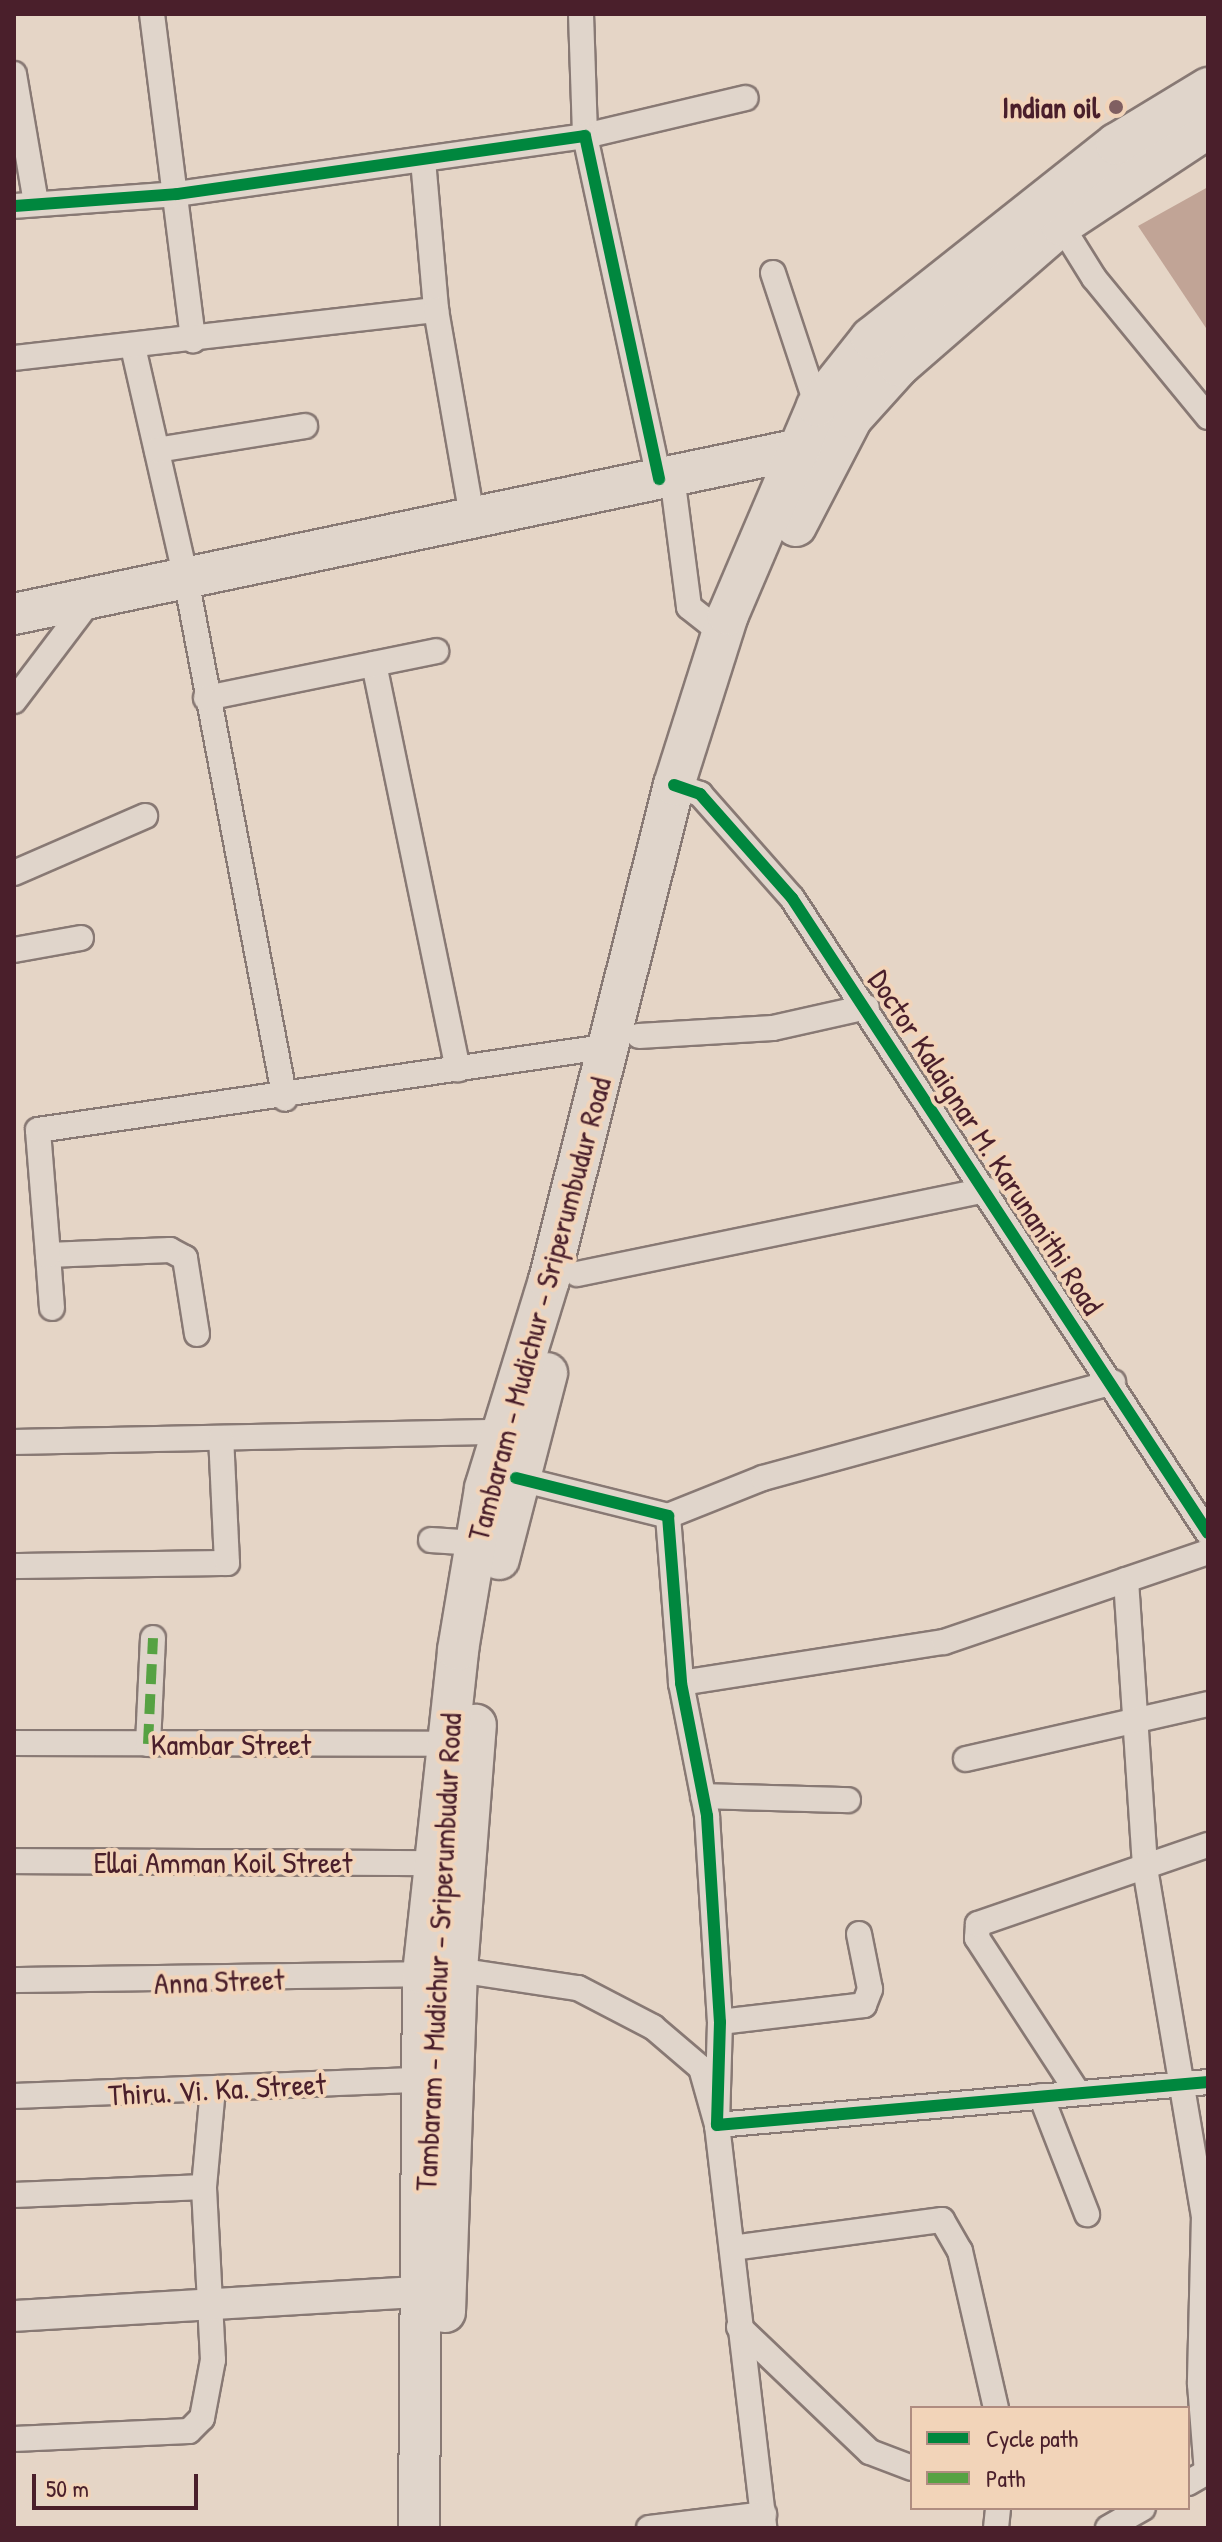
<!DOCTYPE html>
<style>
body{margin:0}
#map{position:relative;width:1222px;height:2542px;overflow:hidden;background:#e5d5c6;font-family:"Patrick Hand",sans-serif}
div>[style]{position:absolute}
.water>*{inset:0;background:#c1a496}
.roads{filter:drop-shadow(2px 0 #887974) drop-shadow(-2px 0 #887974) drop-shadow(0 2px #887974) drop-shadow(0 -2px #887974)}
.minor>*{height:24px;margin:-12px;padding:0 12px;transform-origin:12px;border-radius:12px;background:#e0d5cb}
.tertiary>*{height:30px;margin:-15px;padding:0 15px;transform-origin:15px;border-radius:15px;background:#e0d5cb}
.primary>*{height:40px;margin:-20px;padding:0 20px;transform-origin:20px;border-radius:20px;background:#e0d5cb}
.quiet>*{height:10px;margin-top:-5px;transform-origin:0;background:repeating-linear-gradient(90deg,#56a243 0 20px,transparent 0 30px)}
.cycleway>*{height:12px;margin:-6px;padding:0 6px;transform-origin:6px;border-radius:6px;background:#00873e}
.dots>*{width:22px;height:22px;translate:-50% -50%;box-sizing:border-box;border:4px solid #f2d4b9;border-radius:50%}
span{translate:-50% -50%;white-space:nowrap;text-align:center;line-height:1.15;-webkit-text-stroke:8px #f2d4b9;paint-order:stroke}
.poi-label{font-size:30px;color:#4a1f2b;font-weight:700}
.right{translate:-100% -50%;text-align:right}
.street-label{font-size:30px;color:#4a1f2b}
.frame{position:absolute;inset:0;border:16px solid #4a1f2b;pointer-events:none}
.legend{position:absolute;left:910px;top:2406px;width:280px;height:104px;box-sizing:border-box;background:#f2d4b9;border:2px solid #af8c80;margin:0;padding:10px 14px;list-style:none;font-size:24px;color:#4a1f2b}
.legend li{display:flex;align-items:center;gap:16px;height:40px}
.legend b{width:40px;border:2px solid #af8c80}
.scale{position:absolute;left:32px;top:2474px;width:166px;height:36px;box-sizing:border-box;border:4px solid #4a1f2b;border-top:0;padding-left:10px;font-size:24px;line-height:28px;white-space:nowrap;color:#4a1f2b;-webkit-text-stroke:6px #f2d4b9;paint-order:stroke}
</style>
<div id="map">
<div class="water">
<i style="clip-path:polygon(1208px 187px,1208px 331px,1138px 226px)"></i>
</div>
<div class="roads">
<div class="minor">
<i style="left:152px;top:14px;width:329px;rotate:82.8deg"></i>
<i style="left:581px;top:14px;width:122px;rotate:88.1deg"></i>
<i style="left:585px;top:136px;width:165px;rotate:-13.3deg"></i>
<i style="left:14px;top:74px;width:131px;rotate:80.3deg"></i>
<i style="left:423px;top:160px;width:151px;rotate:85deg"></i>
<i style="left:14px;top:206px;width:163px;rotate:-4.2deg"></i>
<i style="left:177px;top:194px;width:412px;rotate:-8.1deg"></i>
<i style="left:585px;top:136px;width:351px;rotate:77.8deg"></i>
<i style="left:1061px;top:225px;width:62px;rotate:58.1deg"></i>
<i style="left:1094px;top:278px;width:180px;rotate:50.6deg"></i>
<i style="left:773px;top:273px;width:140px;rotate:71.7deg"></i>
<i style="left:133px;top:347px;width:238px;rotate:77.1deg"></i>
<i style="left:186px;top:579px;width:529px;rotate:79.22deg"></i>
<i style="left:14px;top:358px;width:425px;rotate:-6.5deg"></i>
<i style="left:436px;top:310px;width:214px;rotate:80.1deg"></i>
<i style="left:157px;top:450px;width:150px;rotate:-9.2deg"></i>
<i style="left:672px;top:476px;width:132px;rotate:82.6deg"></i>
<i style="left:689px;top:607px;width:42px;rotate:38.2deg"></i>
<i style="left:374px;top:664px;width:414px;rotate:78.3deg"></i>
<i style="left:206px;top:698px;width:235px;rotate:-11.5deg"></i>
<i style="left:14px;top:701px;width:129px;rotate:-52.9deg"></i>
<i style="left:674px;top:785px;width:28px;rotate:19deg"></i>
<i style="left:700px;top:794px;width:139px;rotate:48.5deg"></i>
<i style="left:792px;top:898px;width:759px;rotate:56.77deg"></i>
<i style="left:14px;top:873px;width:143px;rotate:-23.5deg"></i>
<i style="left:14px;top:950px;width:68px;rotate:-10.2deg"></i>
<i style="left:639px;top:1036px;width:134px;rotate:-3.4deg"></i>
<i style="left:773px;top:1028px;width:96px;rotate:-12.6deg"></i>
<i style="left:48px;top:1255px;width:53px;rotate:85.7deg"></i>
<i style="left:577px;top:1274px;width:419px;rotate:-11.6deg"></i>
<i style="left:197px;top:1334px;width:77px;rotate:-99deg"></i>
<i style="left:185px;top:1258px;width:17px;rotate:-152deg"></i>
<i style="left:170px;top:1250px;width:122px;rotate:177.7deg"></i>
<i style="left:48px;top:1255px;width:125px;rotate:-94.6deg"></i>
<i style="left:38px;top:1130px;width:578px;rotate:-8.35deg"></i>
<i style="left:14px;top:1442px;width:486px;rotate:-1.2deg"></i>
<i style="left:516px;top:1478px;width:157px;rotate:14deg"></i>
<i style="left:668px;top:1516px;width:168px;rotate:85.5deg"></i>
<i style="left:681px;top:1683px;width:136px;rotate:78.9deg"></i>
<i style="left:707px;top:1816px;width:206px;rotate:86.4deg"></i>
<i style="left:720px;top:2022px;width:103px;rotate:91.7deg"></i>
<i style="left:717px;top:2125px;width:493px;rotate:-5deg"></i>
<i style="left:668px;top:1516px;width:102px;rotate:-21.8deg"></i>
<i style="left:763px;top:1478px;width:363px;rotate:-15.3deg"></i>
<i style="left:431px;top:1540px;width:45px;rotate:3.8deg"></i>
<i style="left:14px;top:1566px;width:213px;rotate:-0.8deg"></i>
<i style="left:227px;top:1563px;width:125px;rotate:-92.7deg"></i>
<i style="left:1126px;top:1580px;width:289px;rotate:86.2deg"></i>
<i style="left:1145px;top:1868px;width:352px;rotate:80.4deg"></i>
<i style="left:1204px;top:2215px;width:169px;rotate:91.4deg"></i>
<i style="left:1200px;top:2384px;width:88px;rotate:85.5deg"></i>
<i style="left:1207px;top:2472px;width:22px;rotate:150deg"></i>
<i style="left:681px;top:1683px;width:266px;rotate:-8.9deg"></i>
<i style="left:944px;top:1642px;width:279px;rotate:-18.8deg"></i>
<i style="left:14px;top:1743px;width:434px;rotate:0.1deg"></i>
<i style="left:148px;top:1744px;width:106px;rotate:-87.3deg"></i>
<i style="left:966px;top:1759px;width:248px;rotate:-12.8deg"></i>
<i style="left:703px;top:1796px;width:145px;rotate:1.6deg"></i>
<i style="left:14px;top:1861px;width:418px;rotate:0.3deg"></i>
<i style="left:457px;top:1970px;width:122px;rotate:8.5deg"></i>
<i style="left:578px;top:1988px;width:85px;rotate:27.5deg"></i>
<i style="left:653px;top:2027px;width:63px;rotate:40.5deg"></i>
<i style="left:701px;top:2068px;width:59px;rotate:74.3deg"></i>
<i style="left:717px;top:2125px;width:406px;rotate:83.3deg"></i>
<i style="left:14px;top:1980px;width:409px;rotate:-0.8deg"></i>
<i style="left:720px;top:2022px;width:145px;rotate:-6.7deg"></i>
<i style="left:864px;top:2005px;width:17px;rotate:-69deg"></i>
<i style="left:870px;top:1989px;width:56px;rotate:-101.3deg"></i>
<i style="left:1078px;top:2093px;width:185px;rotate:-123.1deg"></i>
<i style="left:977px;top:1938px;width:14px;rotate:-86deg"></i>
<i style="left:978px;top:1924px;width:243px;rotate:-19deg"></i>
<i style="left:14px;top:2096px;width:406px;rotate:-2.3deg"></i>
<i style="left:1041px;top:2096px;width:127px;rotate:68.7deg"></i>
<i style="left:14px;top:2195px;width:190px;rotate:-2.4deg"></i>
<i style="left:732px;top:2248px;width:212px;rotate:-7.6deg"></i>
<i style="left:942px;top:2220px;width:36px;rotate:60deg"></i>
<i style="left:960px;top:2251px;width:161px;rotate:77.1deg"></i>
<i style="left:739px;top:2327px;width:181px;rotate:43.7deg"></i>
<i style="left:870px;top:2452px;width:45px;rotate:20.9deg"></i>
<i style="left:14px;top:2439px;width:175px;rotate:-2.6deg"></i>
<i style="left:189px;top:2431px;width:18px;rotate:-45deg"></i>
<i style="left:202px;top:2418px;width:59px;rotate:-79.3deg"></i>
<i style="left:213px;top:2360px;width:173px;rotate:-93deg"></i>
<i style="left:204px;top:2187px;width:98px;rotate:-84.8deg"></i>
<i style="left:649px;top:2528px;width:116px;rotate:-6.9deg"></i>
<i style="left:996px;top:2528px;width:20px;rotate:-84deg"></i>
<i style="left:1108px;top:2528px;width:40px;rotate:-29.7deg"></i>
</div>
<div class="tertiary">
<i style="left:14px;top:2316px;width:405px;rotate:-3.4deg"></i>
</div>
<div class="primary">
<i style="left:796px;top:526px;width:122px;rotate:-62.6deg"></i>
<i style="left:852px;top:418px;width:70px;rotate:-47.9deg"></i>
<i style="left:899px;top:366px;width:215px;rotate:-41deg"></i>
<i style="left:1061px;top:225px;width:176px;rotate:-33.4deg"></i>
<i style="left:14px;top:614px;width:803px;rotate:-11.86deg"></i>
<i style="left:499px;top:1559px;width:192px;rotate:-75.5deg"></i>
<i style="left:445px;top:2312px;width:342px;rotate:-88deg"></i>
<i style="left:457px;top:1970px;width:246px;rotate:-85.6deg"></i>
<i style="left:419px;top:2528px;width:554px;rotate:-89.59deg"></i>
<i style="left:423px;top:1974px;width:326px;rotate:-83.8deg"></i>
<i style="left:458px;top:1650px;width:164px;rotate:-80.5deg"></i>
<i style="left:485px;top:1488px;width:218px;rotate:-72.9deg"></i>
<i style="left:549px;top:1280px;width:511px;rotate:-75.83deg"></i>
<i style="left:674px;top:785px;width:178px;rotate:-72.4deg"></i>
<i style="left:728px;top:615px;width:227px;rotate:-66.9deg"></i>
<i style="left:817px;top:406px;width:87px;rotate:-51.5deg"></i>
<i style="left:871px;top:338px;width:313px;rotate:-38.4deg"></i>
<i style="left:1116px;top:144px;width:108px;rotate:-31.3deg"></i>
</div>
</div>
<div class="quiet">
<i style="left:148px;top:1744px;width:106px;rotate:-87.3deg"></i>
</div>
<div class="cycleway">
<i style="left:14px;top:206px;width:163px;rotate:-4.2deg"></i>
<i style="left:177px;top:194px;width:412px;rotate:-8.1deg"></i>
<i style="left:585px;top:136px;width:351px;rotate:77.8deg"></i>
<i style="left:674px;top:785px;width:28px;rotate:19deg"></i>
<i style="left:700px;top:794px;width:139px;rotate:48.5deg"></i>
<i style="left:792px;top:898px;width:759px;rotate:56.77deg"></i>
<i style="left:516px;top:1478px;width:157px;rotate:14deg"></i>
<i style="left:668px;top:1516px;width:168px;rotate:85.5deg"></i>
<i style="left:681px;top:1683px;width:136px;rotate:78.9deg"></i>
<i style="left:707px;top:1816px;width:206px;rotate:86.4deg"></i>
<i style="left:720px;top:2022px;width:103px;rotate:91.7deg"></i>
<i style="left:717px;top:2125px;width:493px;rotate:-5deg"></i>
</div>
<div class="dots">
<i style="left:1116px;top:107px;background:#805f61"></i>
</div>
<div class="poi-label">
<span class="right" style="left:1100px;top:107px">Indian oil</span>
</div>
<div class="street-label">
<span style="left:986px;top:1142px;rotate:57deg">Doctor Kalaignar M. Karunanithi Road</span>
<span style="left:539px;top:1309px;rotate:-75deg">Tambaram - Mudichur - Sriperumbudur Road</span>
<span style="left:231px;top:1744px">Kambar Street</span>
<span style="left:223px;top:1862px">Ellai Amman Koil Street</span>
<span style="left:438px;top:1952px;rotate:-87deg">Tambaram - Mudichur - Sriperumbudur Road</span>
<span style="left:219px;top:1981px;rotate:-2deg">Anna Street</span>
<span style="left:217px;top:2089px;rotate:-3deg">Thiru. Vi. Ka. Street</span>
</div>
<div class="frame"></div>
<ul class="legend">
<li><b style="height:10px;background:#00873e"></b>Cycle path</li>
<li><b style="height:10px;background:#56a243"></b>Path</li>
</ul>
<div class="scale">50 m</div>
</div>
